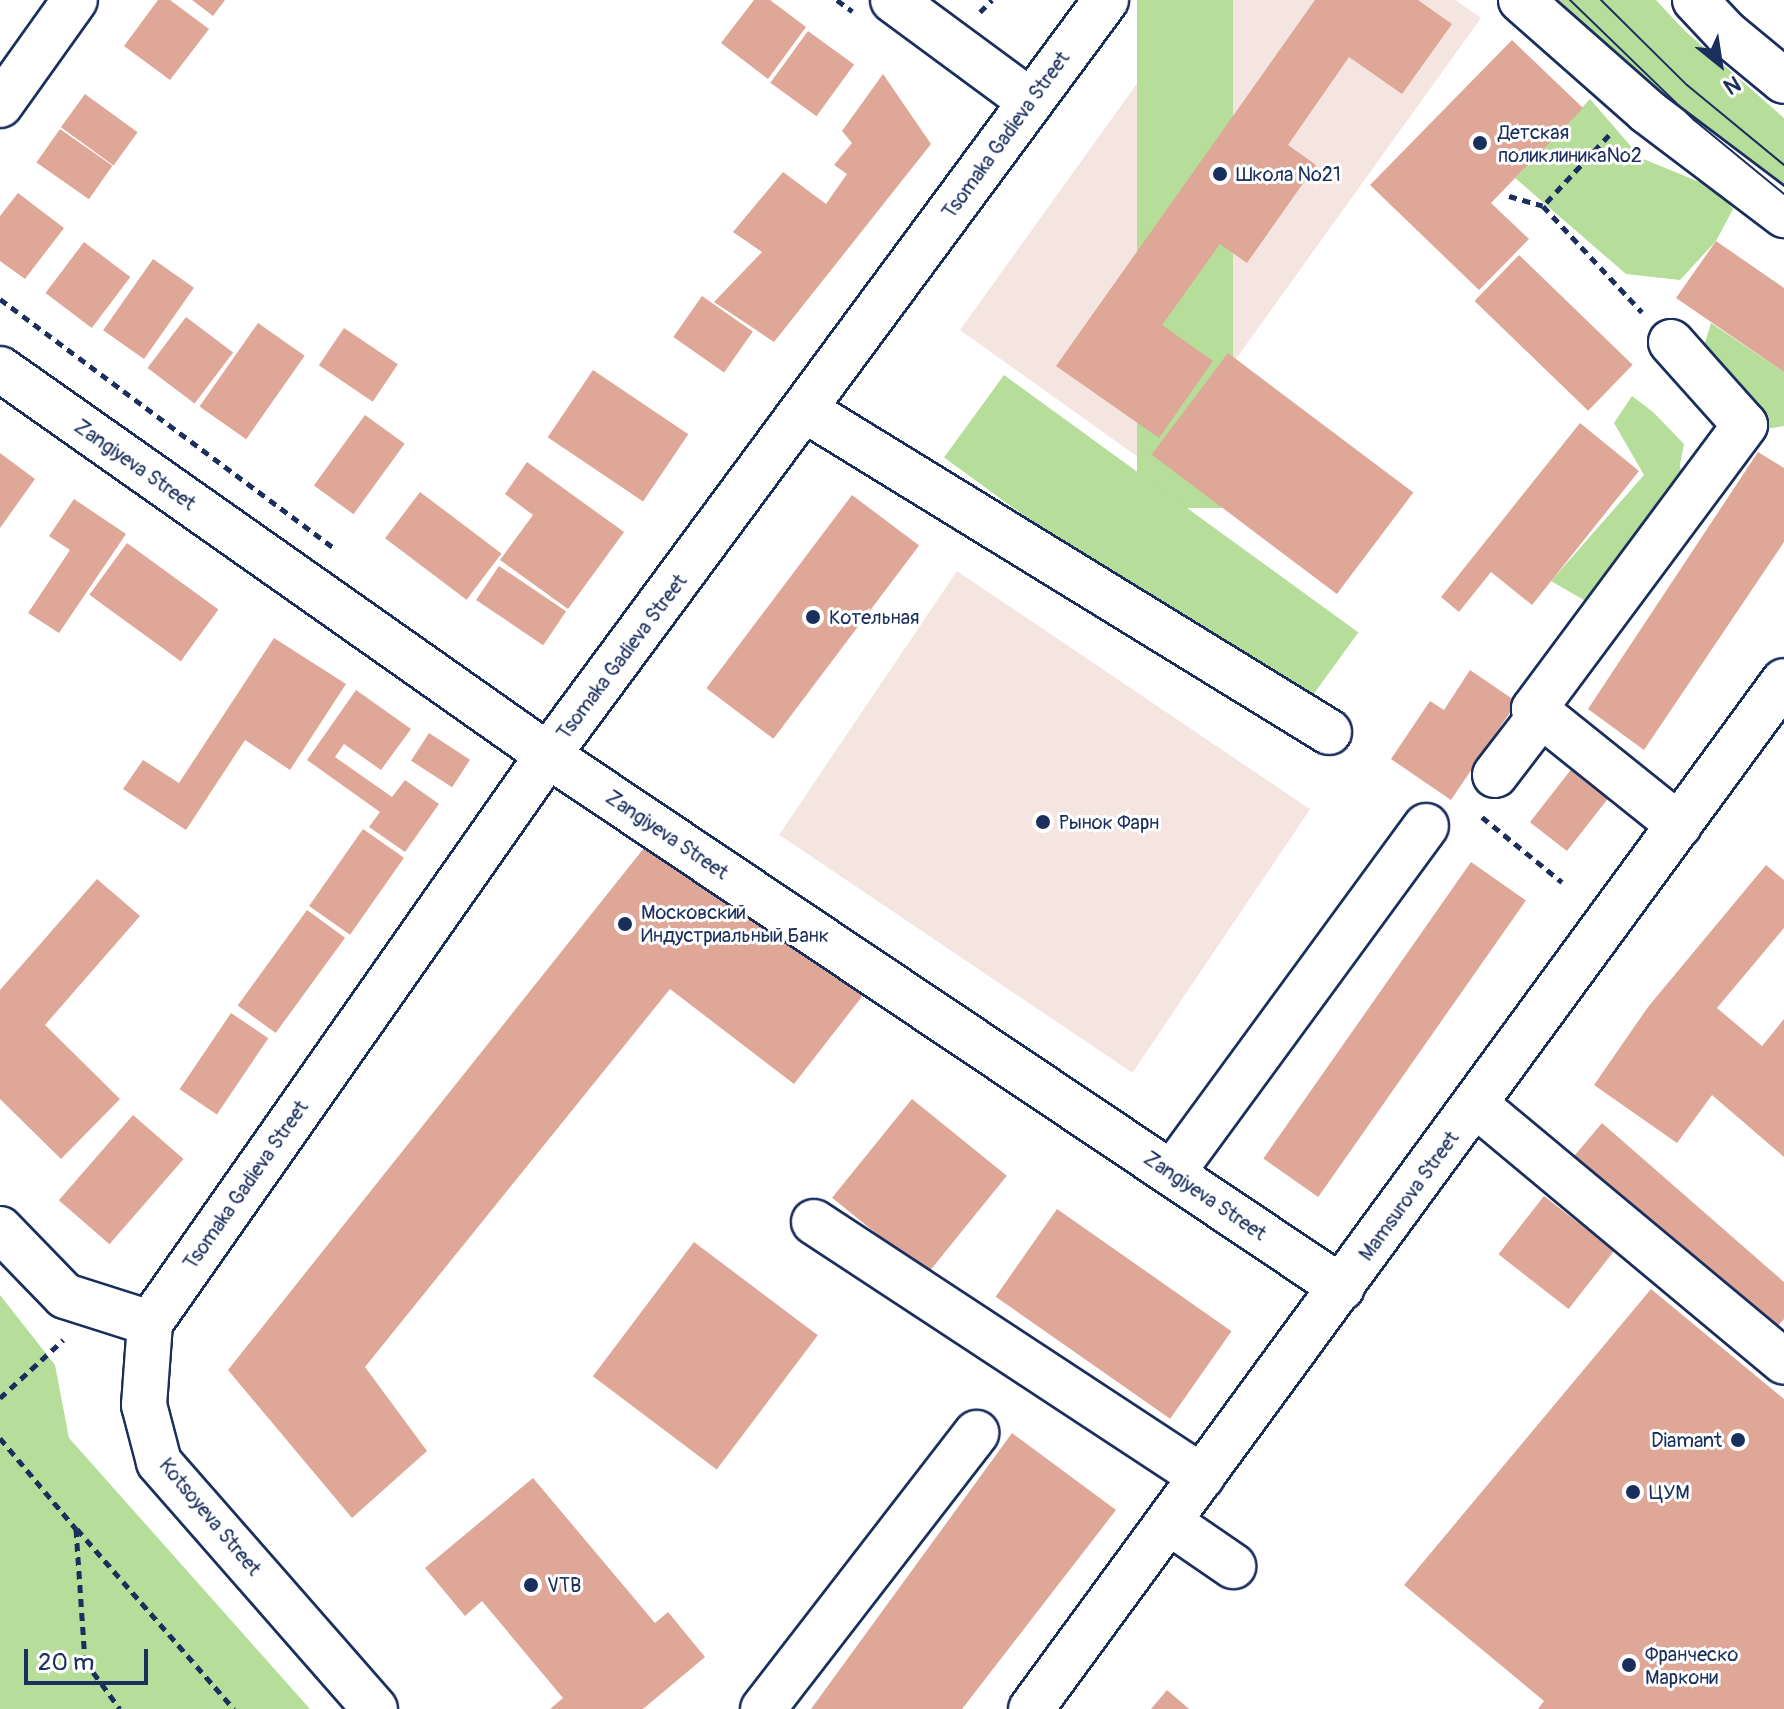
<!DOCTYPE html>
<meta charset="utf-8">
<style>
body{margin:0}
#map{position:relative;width:1784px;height:1709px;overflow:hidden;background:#fff;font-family:Pangolin,sans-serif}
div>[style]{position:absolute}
.built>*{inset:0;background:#f5e5e0;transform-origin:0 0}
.green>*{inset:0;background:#b6dd99;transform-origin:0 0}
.building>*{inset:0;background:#dea797;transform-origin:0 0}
.path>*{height:5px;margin-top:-2.5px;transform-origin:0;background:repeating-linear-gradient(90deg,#1b2f5e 0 8px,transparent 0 14px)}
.roads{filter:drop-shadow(2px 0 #1b2f5e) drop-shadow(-2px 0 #1b2f5e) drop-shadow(0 2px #1b2f5e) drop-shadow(0 -2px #1b2f5e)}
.minor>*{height:44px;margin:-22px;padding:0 22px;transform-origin:22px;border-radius:22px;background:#fff}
.major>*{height:44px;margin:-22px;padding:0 22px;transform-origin:22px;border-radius:22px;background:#fff}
.tram>*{height:2px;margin:-1px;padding:0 1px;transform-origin:1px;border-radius:1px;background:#1b2f5e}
.dots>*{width:22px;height:22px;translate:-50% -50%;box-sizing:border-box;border:4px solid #fff;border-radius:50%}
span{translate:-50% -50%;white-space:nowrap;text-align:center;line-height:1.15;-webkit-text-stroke:6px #fff;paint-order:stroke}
.poi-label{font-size:20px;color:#1b2f5e}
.left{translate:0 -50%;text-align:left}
.right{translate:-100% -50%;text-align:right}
.street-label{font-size:20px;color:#1b2f5e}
.north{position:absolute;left:1680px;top:24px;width:80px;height:80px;-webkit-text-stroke:6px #fff;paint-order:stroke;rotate:150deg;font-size:22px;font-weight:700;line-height:32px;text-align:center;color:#1b2f5e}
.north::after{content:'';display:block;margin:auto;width:28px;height:36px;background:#1b2f5e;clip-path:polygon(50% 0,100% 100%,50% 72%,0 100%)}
.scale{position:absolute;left:24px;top:1649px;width:124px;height:36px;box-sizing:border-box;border:4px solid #1b2f5e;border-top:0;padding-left:10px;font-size:24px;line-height:28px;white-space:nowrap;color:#1b2f5e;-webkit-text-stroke:6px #fff;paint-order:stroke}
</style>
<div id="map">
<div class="built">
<i style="clip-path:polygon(1197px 0,1455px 0,1481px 18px,1156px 470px,960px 330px)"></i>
<i style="left:957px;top:571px;width:426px;height:318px;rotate:34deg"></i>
</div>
<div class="green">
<i style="left:1137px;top:0;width:96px;height:508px"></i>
<i style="clip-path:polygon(1557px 0,1656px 0,1685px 31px,1784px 118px,1784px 198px,1698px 134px)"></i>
<i style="clip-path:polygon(1590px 99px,1641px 158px,1719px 190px,1733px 209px,1716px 241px,1680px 280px,1626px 274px,1515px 178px)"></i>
<i style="clip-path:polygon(1711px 323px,1784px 372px,1784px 426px,1766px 429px,1704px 346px)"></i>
<i style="left:1004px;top:375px;width:438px;height:102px;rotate:36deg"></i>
<i style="clip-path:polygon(1632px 396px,1653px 412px,1684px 444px,1680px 465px,1684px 491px,1589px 603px,1551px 581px,1644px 475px,1614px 423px)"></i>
<i style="clip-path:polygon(0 1295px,55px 1365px,69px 1438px,310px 1709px,0 1709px)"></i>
</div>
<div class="building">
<i style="clip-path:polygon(158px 0,170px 0,209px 29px,170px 80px,124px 46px)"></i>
<i style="clip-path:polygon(192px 0,225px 0,213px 16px)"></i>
<i style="clip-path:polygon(754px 0,770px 0,806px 27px,768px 79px,721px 43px)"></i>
<i style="clip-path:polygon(1315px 0,1418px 0,1452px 24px,1402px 94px,1349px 57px,1288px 145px,1316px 165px,1247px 263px,1220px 244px,1162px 325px,1213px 361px,1159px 438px,1056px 366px)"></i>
<i style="left:808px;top:31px;width:57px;height:64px;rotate:36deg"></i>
<i style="clip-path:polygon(1512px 40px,1583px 108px,1491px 203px,1529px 239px,1479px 290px,1370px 185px)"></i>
<i style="clip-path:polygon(883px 74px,931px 144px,774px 342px,714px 302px,762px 252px,733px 232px,783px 172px,826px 204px,847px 174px,834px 165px,852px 143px,842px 131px)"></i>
<i style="left:85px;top:94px;width:65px;height:41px;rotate:36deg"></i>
<i style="left:60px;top:129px;width:64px;height:41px;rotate:35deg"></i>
<i style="clip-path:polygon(18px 193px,64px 228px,25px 279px,0 261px,0 216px)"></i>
<i style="clip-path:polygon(1716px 241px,1784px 288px,1784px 372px,1676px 298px)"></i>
<i style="left:84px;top:242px;width:58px;height:64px;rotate:37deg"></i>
<i style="left:1519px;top:255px;width:158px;height:64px;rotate:44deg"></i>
<i style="left:153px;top:259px;width:50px;height:87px;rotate:35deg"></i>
<i style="left:702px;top:296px;width:62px;height:50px;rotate:35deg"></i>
<i style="left:186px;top:317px;width:59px;height:64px;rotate:37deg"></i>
<i style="left:258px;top:323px;width:57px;height:102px;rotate:35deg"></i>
<i style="left:344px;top:328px;width:65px;height:45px;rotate:34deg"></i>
<i style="left:1228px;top:353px;width:232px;height:127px;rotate:37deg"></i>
<i style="left:593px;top:370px;width:115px;height:81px;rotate:34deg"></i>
<i style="left:365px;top:415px;width:49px;height:87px;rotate:36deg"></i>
<i style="clip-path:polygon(1580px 423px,1639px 471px,1532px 605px,1491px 572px,1459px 612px,1441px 597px)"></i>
<i style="clip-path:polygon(1758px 452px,1784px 468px,1784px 542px,1644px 750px,1588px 709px)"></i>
<i style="clip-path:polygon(0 453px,35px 479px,0 528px)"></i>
<i style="clip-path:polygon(527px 462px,624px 532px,568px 609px,500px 560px,533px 515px,505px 494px)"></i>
<i style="left:420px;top:492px;width:102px;height:58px;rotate:37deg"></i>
<i style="left:852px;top:495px;width:84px;height:242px;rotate:37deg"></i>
<i style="clip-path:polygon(74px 499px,126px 534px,59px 633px,28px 613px,70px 550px,49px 536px)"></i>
<i style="left:127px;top:543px;width:113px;height:64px;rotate:36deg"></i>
<i style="left:499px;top:566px;width:81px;height:41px;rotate:34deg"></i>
<i style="clip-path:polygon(274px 638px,346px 684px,290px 770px,245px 740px,186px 830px,123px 789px,143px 760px,179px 783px)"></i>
<i style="clip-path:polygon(1470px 670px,1517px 702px,1451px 800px,1391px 759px,1430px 701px,1444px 710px)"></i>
<i style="clip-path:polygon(356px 690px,411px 729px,381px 770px,344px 744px,335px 757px,392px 797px,405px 780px,439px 804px,405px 852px,369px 827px,380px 812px,307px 760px)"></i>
<i style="left:429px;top:733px;width:49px;height:33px;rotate:33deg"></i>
<i style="left:1573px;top:767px;width:47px;height:70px;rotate:38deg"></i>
<i style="left:363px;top:829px;width:50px;height:94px;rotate:35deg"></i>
<i style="clip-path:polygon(652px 838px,864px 994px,794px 1084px,670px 989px,365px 1367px,427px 1451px,352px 1518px,228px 1370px)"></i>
<i style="left:1471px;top:862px;width:67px;height:362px;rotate:35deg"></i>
<i style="clip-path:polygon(1766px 865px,1784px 880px,1784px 928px,1717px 1008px,1762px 1046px,1784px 1019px,1784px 1157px,1712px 1095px,1677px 1143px,1594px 1085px,1648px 1007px)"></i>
<i style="clip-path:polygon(97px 879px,140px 916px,45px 1025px,120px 1099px,61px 1159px,0 1099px,0 990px)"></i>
<i style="left:307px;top:910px;width:47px;height:118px;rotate:36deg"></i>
<i style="left:231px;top:1013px;width:45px;height:92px;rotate:34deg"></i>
<i style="left:912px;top:1099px;width:122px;height:127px;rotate:39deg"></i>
<i style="left:133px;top:1115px;width:67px;height:113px;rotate:41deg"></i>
<i style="clip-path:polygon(1602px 1123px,1784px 1282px,1784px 1319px,1770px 1335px,1570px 1161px)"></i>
<i style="left:1544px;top:1196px;width:89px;height:74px;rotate:38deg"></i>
<i style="left:1057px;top:1209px;width:213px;height:107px;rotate:35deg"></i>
<i style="left:694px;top:1242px;width:155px;height:168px;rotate:37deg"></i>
<i style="clip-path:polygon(1651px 1289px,1784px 1399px,1784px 1709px,1538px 1709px,1544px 1701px,1404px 1585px)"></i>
<i style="clip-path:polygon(1012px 1433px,1116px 1510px,962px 1709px,811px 1709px)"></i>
<i style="clip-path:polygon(533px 1478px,655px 1623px,668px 1612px,705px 1657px,643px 1709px,550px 1709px,563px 1698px,482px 1601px,465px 1616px,425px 1568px)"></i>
<i style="clip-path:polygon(1167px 1690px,1189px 1709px,1151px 1709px)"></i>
</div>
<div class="path">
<i style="left:837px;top:0;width:19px;rotate:36deg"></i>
<i style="left:980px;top:12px;width:17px;rotate:-45deg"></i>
<i style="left:1609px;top:135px;width:97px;rotate:132.9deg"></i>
<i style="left:1543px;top:206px;width:145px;rotate:47deg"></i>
<i style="left:1509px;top:196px;width:35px;rotate:16deg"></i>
<i style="left:0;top:299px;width:419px;rotate:36.7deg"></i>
<i style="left:1482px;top:817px;width:103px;rotate:39.1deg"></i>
<i style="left:0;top:1398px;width:86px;rotate:-42.6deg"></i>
<i style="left:0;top:1438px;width:119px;rotate:50.1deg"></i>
<i style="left:76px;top:1529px;width:132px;rotate:86.1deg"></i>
<i style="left:85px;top:1661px;width:59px;rotate:53.9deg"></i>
<i style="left:77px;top:1529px;width:239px;rotate:48.9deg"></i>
</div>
<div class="roads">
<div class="minor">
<i style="left:893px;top:0;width:170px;rotate:36.4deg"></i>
<i style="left:1521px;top:0;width:169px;rotate:41.4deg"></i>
<i style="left:1648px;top:112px;width:171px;rotate:37.1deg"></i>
<i style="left:0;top:105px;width:129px;rotate:-54.5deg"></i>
<i style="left:1671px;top:342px;width:111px;rotate:48.3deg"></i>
<i style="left:1745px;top:425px;width:354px;rotate:126.6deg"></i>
<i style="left:1534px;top:709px;width:186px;rotate:38.7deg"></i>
<i style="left:0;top:369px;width:670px;rotate:35.16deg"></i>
<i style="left:548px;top:755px;width:956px;rotate:33.87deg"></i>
<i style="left:805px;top:410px;width:615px;rotate:31.57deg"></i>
<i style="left:1495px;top:775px;width:76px;rotate:-52.5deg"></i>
<i style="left:1476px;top:1105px;width:401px;rotate:39.8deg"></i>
<i style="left:1172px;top:1173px;width:430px;rotate:-53.8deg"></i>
<i style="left:814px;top:1222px;width:464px;rotate:33.3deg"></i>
<i style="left:0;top:1229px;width:93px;rotate:45.9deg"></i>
<i style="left:65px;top:1296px;width:89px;rotate:17.6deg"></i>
<i style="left:1169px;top:1522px;width:78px;rotate:34.5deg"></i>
<i style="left:763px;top:1709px;width:349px;rotate:-52.3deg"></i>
<i style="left:1031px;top:1709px;width:1274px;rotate:-53.78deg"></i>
</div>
<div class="major">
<i style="left:1695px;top:0;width:45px;rotate:46.8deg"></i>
<i style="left:1726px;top:33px;width:75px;rotate:39.6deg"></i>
<i style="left:375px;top:1709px;width:328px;rotate:-131.2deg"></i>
<i style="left:159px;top:1462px;width:59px;rotate:-104.7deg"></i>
<i style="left:144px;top:1405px;width:82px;rotate:-85.8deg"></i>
<i style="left:150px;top:1323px;width:694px;rotate:-54.98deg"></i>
<i style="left:548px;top:755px;width:939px;rotate:-53.53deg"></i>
</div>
</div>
<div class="tram">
<i style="left:1570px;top:0;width:173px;rotate:44.1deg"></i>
<i style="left:1694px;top:120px;width:117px;rotate:39.4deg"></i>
<i style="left:1601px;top:0;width:121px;rotate:44.7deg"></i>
<i style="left:1687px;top:85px;width:126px;rotate:39.5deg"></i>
</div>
<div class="dots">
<i style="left:1480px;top:143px;background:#1b2f5e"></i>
<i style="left:1220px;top:174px;background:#1b2f5e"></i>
<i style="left:813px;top:617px;background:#1b2f5e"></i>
<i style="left:1043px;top:822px;background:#1b2f5e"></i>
<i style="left:625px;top:924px;background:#1b2f5e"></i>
<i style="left:1738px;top:1440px;background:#1b2f5e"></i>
<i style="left:1633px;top:1492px;background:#1b2f5e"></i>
<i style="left:531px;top:1585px;background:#1b2f5e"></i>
<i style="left:1629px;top:1665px;background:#1b2f5e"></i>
</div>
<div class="poi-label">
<span class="left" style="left:1498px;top:144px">Детская<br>поликлиника№2</span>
<span class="left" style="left:1236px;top:174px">Школа №21</span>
<span class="left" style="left:829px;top:617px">Котельная</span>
<span class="left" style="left:1059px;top:822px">Рынок Фарн</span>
<span class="left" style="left:641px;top:924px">Московский<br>Индустриальный Банк</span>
<span class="right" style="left:1722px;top:1440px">Diamant</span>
<span class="left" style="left:1649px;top:1492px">ЦУМ</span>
<span class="left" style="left:547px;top:1585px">VTB</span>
<span class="left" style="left:1645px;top:1666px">Франческо<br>Маркони</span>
</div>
<div class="street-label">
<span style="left:1006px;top:135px;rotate:-54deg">Tsomaka Gadieva Street</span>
<span style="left:135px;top:465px;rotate:35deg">Zangiyeva Street</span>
<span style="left:622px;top:657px;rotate:-53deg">Tsomaka Gadieva Street</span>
<span style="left:667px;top:835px;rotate:34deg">Zangiyeva Street</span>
<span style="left:246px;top:1185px;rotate:-55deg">Tsomaka Gadieva Street</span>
<span style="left:1205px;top:1196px;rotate:34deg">Zangiyeva Street</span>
<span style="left:1409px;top:1196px;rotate:-54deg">Mamsurova Street</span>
<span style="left:210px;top:1517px;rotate:50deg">Kotsoyeva Street</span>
</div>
<div class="north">N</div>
<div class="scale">20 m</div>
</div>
